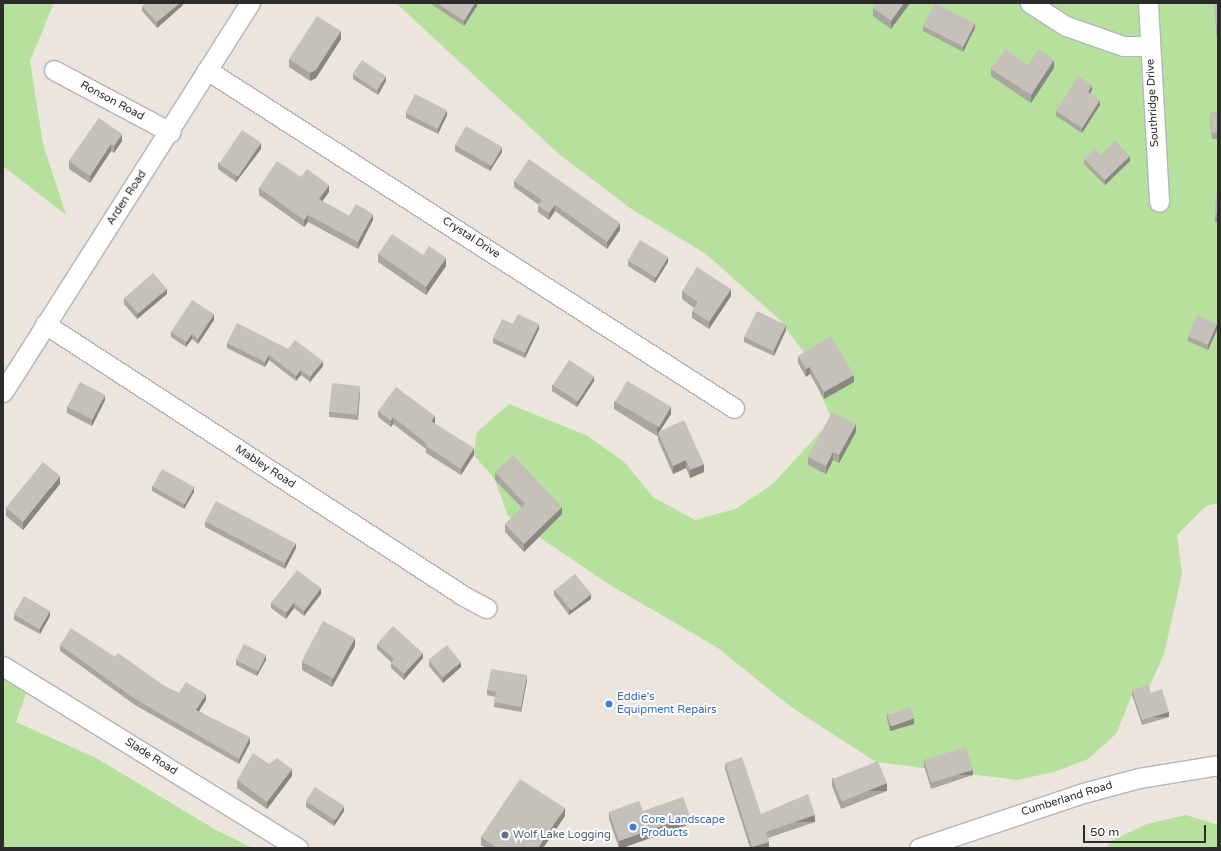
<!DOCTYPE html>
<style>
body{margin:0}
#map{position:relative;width:1221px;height:851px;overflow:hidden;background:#ece5de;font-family:"Varela Round",sans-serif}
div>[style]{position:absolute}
.green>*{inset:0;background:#b5e19c}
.roads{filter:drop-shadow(1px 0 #b1b4be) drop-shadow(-1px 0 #b1b4be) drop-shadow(0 1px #b1b4be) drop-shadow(0 -1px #b1b4be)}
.minor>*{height:19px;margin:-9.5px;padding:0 9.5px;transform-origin:9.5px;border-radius:9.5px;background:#fff}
.wall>*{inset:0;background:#a9a59f}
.shaded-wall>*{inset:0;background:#8a8682;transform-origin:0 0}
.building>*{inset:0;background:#c5c0b9;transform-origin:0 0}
.dots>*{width:11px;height:11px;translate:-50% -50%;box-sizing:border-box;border:2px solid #fff;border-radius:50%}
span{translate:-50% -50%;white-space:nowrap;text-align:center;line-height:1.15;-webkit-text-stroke:4px #fff;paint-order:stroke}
.street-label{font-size:11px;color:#2b2b2b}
.shop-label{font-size:11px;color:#366cbe}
.left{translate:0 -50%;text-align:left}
.service-label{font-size:11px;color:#4e5e75}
.frame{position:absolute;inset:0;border:4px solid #2b2b2b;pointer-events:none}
.scale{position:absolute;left:1083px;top:825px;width:123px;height:18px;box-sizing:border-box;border:2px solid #2b2b2b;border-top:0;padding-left:5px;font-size:12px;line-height:14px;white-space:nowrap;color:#2b2b2b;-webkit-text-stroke:3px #fff;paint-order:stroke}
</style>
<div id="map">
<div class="green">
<i style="clip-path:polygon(3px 3px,54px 3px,30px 61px,43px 144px,66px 215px,3px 166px)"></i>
<i style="clip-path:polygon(396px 3px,1218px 3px,1218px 503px,1206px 506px,1177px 535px,1182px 574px,1164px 654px,1148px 690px,1132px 695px,1116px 734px,1088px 759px,1054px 772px,1017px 780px,876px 762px,791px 707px,718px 648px,610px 585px,508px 516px,495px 480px,474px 455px,477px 432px,509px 404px,588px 436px,624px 462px,653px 497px,695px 520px,735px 509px,773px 484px,832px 419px,816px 385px,811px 362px,780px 320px,706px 254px,630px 208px,560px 155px)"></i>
<i style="clip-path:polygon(3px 666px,30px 683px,16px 722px,98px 759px,216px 830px,253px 848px,3px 848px)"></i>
<i style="clip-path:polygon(1186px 815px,1218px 825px,1218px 848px,1106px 848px,1111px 841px,1147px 824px)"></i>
</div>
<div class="roads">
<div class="minor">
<i style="left:1030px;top:3px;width:43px;rotate:32.6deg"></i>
<i style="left:1066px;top:26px;width:60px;rotate:19.3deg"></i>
<i style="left:1123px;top:46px;width:27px"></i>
<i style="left:1148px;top:3px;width:199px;rotate:86.8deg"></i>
<i style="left:54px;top:70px;width:132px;rotate:28.1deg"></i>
<i style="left:207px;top:70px;width:626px;rotate:32.67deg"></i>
<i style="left:45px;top:324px;width:495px;rotate:33deg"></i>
<i style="left:460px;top:594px;width:30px;rotate:28deg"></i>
<i style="left:3px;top:392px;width:461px;rotate:-57.6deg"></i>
<i style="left:3px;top:666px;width:347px;rotate:31.7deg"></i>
<i style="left:919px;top:848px;width:173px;rotate:-18.5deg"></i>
<i style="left:1083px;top:793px;width:58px;rotate:-15deg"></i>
<i style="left:1139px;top:778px;width:80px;rotate:-9.3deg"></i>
</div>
</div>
<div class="wall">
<i style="clip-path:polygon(183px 3px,183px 5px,157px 28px,142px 11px,142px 6px)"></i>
<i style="clip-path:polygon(431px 3px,477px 3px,477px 6px,464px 26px,431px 4px)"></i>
<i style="clip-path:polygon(910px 3px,891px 29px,873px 16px,873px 8px)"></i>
<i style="clip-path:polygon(1214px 3px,1218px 3px,1218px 39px,1217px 40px)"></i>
<i style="clip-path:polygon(923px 26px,975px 28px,963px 52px,923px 31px)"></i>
<i style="clip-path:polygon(341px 39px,316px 78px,310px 81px,289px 67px,289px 59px)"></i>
<i style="clip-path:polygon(1028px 65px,1054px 68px,1031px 103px,991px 76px,991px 69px)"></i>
<i style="clip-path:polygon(353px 74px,386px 81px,378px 95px,353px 79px)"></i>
<i style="clip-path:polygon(1092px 90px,1090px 93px,1100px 105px,1082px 133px,1056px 116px,1056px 111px)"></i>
<i style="clip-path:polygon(1218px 112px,1218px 139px,1212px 139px,1210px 120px,1210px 113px)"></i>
<i style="clip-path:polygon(406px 113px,447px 115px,438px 134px,406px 118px)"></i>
<i style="clip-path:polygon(99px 118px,122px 141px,114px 153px,111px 151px,90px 183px,69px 169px,69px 161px)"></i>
<i style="clip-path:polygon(455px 145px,502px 152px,490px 171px,455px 151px)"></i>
<i style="clip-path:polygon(261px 149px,236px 182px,218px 169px,218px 163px)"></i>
<i style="clip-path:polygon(1101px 155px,1130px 161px,1105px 185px,1084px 164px,1084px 159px)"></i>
<i style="clip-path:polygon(301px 177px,329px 192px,322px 201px,349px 216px,373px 220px,358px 249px,308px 222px,304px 227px,259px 195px,259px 188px)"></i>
<i style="clip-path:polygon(514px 181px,620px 230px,607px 249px,555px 211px,549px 220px,538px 212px,538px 206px,539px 205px,514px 187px)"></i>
<i style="clip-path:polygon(1216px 196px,1218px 196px,1218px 222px,1215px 222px)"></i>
<i style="clip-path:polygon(378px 254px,423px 255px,446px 266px,426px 295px,378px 262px)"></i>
<i style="clip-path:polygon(628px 261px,668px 262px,655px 283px,628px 266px)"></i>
<i style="clip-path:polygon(682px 291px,731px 296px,709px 329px,692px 318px,692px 311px,694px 308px,682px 299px)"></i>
<i style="clip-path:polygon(167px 294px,137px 319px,124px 304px,124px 298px)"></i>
<i style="clip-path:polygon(214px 320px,198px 344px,192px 339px,186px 347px,171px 337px,171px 332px)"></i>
<i style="clip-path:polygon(513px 324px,539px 329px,525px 358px,493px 343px,493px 338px)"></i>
<i style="clip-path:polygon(786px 330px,774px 356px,744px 342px,744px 337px)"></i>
<i style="clip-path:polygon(1217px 330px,1208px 350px,1188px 341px,1188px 336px)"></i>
<i style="clip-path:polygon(227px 343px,288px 349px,323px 366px,310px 382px,301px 375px,296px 381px,269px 360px,265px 367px,227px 348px)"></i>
<i style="clip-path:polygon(798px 356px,854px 382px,824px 399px,810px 374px,806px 377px,798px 363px)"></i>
<i style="clip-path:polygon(594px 381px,577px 407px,552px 391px,552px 385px)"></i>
<i style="clip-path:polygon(360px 391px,358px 420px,329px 417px,329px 412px)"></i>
<i style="clip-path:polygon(105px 400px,92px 426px,67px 413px,67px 407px)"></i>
<i style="clip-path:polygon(614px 401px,671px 414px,660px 431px,704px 472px,690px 478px,686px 468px,673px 474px,658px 440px,658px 435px,657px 436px,614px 409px)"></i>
<i style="clip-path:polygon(378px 411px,435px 423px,434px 423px,474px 455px,461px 475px,426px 453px,426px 449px,393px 424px,391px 427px,378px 417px)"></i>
<i style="clip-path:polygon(856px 432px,839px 463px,833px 460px,826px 474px,808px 465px,808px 457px)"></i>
<i style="clip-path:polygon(495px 472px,562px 514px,524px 552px,505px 532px,505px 524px,522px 508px,495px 480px)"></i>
<i style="clip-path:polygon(60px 484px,23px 530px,6px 516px,6px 508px)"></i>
<i style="clip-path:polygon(152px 486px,194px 492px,184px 509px,152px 491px)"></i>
<i style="clip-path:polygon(205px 521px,296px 548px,285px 569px,205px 527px)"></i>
<i style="clip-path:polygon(554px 590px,591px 599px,569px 615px,554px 595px)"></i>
<i style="clip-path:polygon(321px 594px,304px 616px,294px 608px,286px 619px,271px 608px,271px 603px)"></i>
<i style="clip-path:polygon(14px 615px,50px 616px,40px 634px,14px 620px)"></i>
<i style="clip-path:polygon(377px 644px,423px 658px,404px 680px,391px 668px,391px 662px,377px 649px)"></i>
<i style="clip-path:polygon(60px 645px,115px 657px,166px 687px,179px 693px,206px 700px,199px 711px,250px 743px,239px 764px,135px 705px,60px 651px)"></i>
<i style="clip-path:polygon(355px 646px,332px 687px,302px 670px,302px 662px)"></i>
<i style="clip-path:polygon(236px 660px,266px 660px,257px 676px,236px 665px)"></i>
<i style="clip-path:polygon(429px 661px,461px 667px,443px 683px,429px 666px)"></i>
<i style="clip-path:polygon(527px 680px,521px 712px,494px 707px,495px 697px,487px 695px,487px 690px)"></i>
<i style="clip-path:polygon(1132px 690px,1151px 693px,1169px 717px,1142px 725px,1132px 695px)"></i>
<i style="clip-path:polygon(887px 714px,914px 724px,890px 731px,887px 719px)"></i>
<i style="clip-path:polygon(924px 761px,973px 775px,931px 789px,924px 766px)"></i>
<i style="clip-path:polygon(725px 763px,761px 814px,815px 822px,768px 838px,769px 848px,750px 848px,725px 769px)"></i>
<i style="clip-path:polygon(269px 764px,292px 776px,267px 809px,237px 788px,237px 780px)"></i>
<i style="clip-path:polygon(832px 778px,887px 791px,841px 809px,832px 786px)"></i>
<i style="clip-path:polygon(306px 802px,344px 811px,334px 826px,306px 807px)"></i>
<i style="clip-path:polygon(643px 811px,690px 824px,622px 848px,619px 848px,609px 819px,609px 812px)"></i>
<i style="clip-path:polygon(565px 816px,543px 848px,486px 848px,481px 845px,481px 837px)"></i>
</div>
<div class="shaded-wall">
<i style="clip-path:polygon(180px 3px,183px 3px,183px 5px,157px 28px,157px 22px)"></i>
<i style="clip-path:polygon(475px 3px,477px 3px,477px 6px,464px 26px,464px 21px)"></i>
<i style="clip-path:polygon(904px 3px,910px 3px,891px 29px,891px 21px)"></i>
<i style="clip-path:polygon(975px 23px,975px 28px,963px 52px,963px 47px)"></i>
<i style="clip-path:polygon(341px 31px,341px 39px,316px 78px,310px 81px,310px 73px)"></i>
<i style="clip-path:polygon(1054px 60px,1054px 68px,1031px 103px,1031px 95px)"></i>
<i style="clip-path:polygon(386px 76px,386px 81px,378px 95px,378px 90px)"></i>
<i style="clip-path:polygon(1092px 85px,1092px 90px,1088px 97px,1088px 92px)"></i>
<i style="clip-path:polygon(1100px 100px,1100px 105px,1082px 133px,1082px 128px)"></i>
<i style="clip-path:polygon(447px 110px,447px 115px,438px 134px,438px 129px)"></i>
<i style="clip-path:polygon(122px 134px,122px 141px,114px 153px,114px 146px)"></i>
<i style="clip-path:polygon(261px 143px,261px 149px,236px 182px,236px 177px)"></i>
<i style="clip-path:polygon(111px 144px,111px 151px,90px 183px,90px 176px)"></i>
<i style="clip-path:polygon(502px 147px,502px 152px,490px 171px,490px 166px)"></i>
<i style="clip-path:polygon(1130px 156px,1130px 161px,1105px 185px,1105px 180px)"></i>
<i style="clip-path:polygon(329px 185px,329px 192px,319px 206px,319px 199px)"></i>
<i style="clip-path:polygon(555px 205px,555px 211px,549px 220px,549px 213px)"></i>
<i style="clip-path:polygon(373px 214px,373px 220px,358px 249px,358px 242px)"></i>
<i style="clip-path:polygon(308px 215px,308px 222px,304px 227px,304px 220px)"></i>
<i style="clip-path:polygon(620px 223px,620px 230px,607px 249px,607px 242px)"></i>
<i style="clip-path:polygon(668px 257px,668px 262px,655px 283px,655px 277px)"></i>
<i style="clip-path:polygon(446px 258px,446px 266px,426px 295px,426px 287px)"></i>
<i style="clip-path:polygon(167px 289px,167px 294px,137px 319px,137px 314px)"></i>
<i style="clip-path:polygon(731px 289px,731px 296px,709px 329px,709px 322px)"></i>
<i style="clip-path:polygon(214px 314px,214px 320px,198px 344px,198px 339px)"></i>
<i style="clip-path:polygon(539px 324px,539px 329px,525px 358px,525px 353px)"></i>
<i style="clip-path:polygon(1217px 324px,1217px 330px,1208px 350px,1208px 345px)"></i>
<i style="clip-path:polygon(786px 325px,786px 330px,774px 356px,774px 351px)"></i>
<i style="clip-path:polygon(192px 334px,192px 339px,186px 347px,186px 342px)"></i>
<i style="clip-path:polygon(269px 355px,269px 360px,265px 367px,265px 362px)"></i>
<i style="clip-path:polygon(323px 361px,323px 366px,310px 382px,310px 377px)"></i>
<i style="clip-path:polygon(810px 367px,810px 374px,806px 377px,806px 369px)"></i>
<i style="clip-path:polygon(301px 370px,301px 375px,296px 381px,296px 376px)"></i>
<i style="clip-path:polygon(854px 375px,854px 382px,824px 399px,824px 392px)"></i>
<i style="clip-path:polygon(594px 376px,594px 381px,577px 407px,577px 402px)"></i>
<i style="clip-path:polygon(360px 386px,360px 391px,358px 420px,358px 415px)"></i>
<i style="clip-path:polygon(105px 395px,105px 400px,92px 426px,92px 420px)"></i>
<i style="clip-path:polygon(671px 406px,671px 414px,658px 434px,658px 432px,658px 435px,657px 436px,657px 428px)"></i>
<i style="clip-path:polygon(435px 416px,435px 423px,431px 428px,431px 421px)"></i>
<i style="clip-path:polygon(393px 417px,393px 424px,391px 427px,391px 421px)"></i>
<i style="clip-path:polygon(856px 424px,856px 432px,839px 463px,839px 455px)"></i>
<i style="clip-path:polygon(474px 448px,474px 455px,461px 475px,461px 469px)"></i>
<i style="clip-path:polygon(833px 452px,833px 460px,826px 474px,826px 466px)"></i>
<i style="clip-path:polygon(686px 460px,686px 468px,673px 474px,673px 466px)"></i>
<i style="clip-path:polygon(704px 464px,704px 472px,690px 478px,690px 470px)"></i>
<i style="clip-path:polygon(60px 476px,60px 484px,23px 530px,23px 522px)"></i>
<i style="clip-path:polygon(194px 487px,194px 492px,184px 509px,184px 504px)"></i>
<i style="clip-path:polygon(562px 507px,562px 514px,524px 552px,524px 544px)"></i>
<i style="clip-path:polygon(296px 543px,296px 548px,285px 569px,285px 563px)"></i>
<i style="clip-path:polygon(321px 588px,321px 594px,304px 616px,304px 611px)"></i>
<i style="clip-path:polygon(591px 594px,591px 599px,569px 615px,569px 610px)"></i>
<i style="clip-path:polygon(294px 603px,294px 608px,286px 619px,286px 613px)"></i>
<i style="clip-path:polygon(50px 611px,50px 616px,40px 634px,40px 629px)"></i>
<i style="clip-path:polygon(355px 638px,355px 646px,332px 687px,332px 679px)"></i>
<i style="clip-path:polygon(423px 653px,423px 658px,404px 680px,404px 674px)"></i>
<i style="clip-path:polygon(266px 655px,266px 660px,257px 676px,257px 671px)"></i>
<i style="clip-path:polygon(461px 662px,461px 667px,443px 683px,443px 678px)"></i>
<i style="clip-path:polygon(527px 675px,527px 680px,521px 712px,521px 707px)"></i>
<i style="clip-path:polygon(206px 694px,206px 700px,196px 716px,196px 710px)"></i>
<i style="left:1169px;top:712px;width:5px;height:28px;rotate:90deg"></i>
<i style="clip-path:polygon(914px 718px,914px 724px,890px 731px,890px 726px)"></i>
<i style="clip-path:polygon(250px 737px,250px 743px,239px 764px,239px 759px)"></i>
<i style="clip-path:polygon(292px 769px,292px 776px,267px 809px,267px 802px)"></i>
<i style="left:973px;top:770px;width:5px;height:44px;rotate:90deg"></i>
<i style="left:887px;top:783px;width:8px;height:49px;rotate:90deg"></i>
<i style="clip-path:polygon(344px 806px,344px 811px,334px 826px,334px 821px)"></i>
<i style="clip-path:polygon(565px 808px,565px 816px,543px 848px,538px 848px)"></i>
<i style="left:815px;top:815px;width:7px;height:52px;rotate:90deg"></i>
<i style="clip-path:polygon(690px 816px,690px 824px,622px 848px,619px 848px,619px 841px)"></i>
<i style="clip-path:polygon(769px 842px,769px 848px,752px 848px,752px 847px)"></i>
</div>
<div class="building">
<i style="clip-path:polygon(146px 3px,180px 3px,157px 22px,142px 6px)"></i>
<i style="clip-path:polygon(437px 3px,475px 3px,464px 21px)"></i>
<i style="clip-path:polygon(876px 3px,904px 3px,891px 21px,873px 8px)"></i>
<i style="left:935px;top:3px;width:45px;height:26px;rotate:27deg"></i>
<i style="clip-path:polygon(1214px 3px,1218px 3px,1218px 33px,1217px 33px)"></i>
<i style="clip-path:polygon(317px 16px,341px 31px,316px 70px,310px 73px,289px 59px)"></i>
<i style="clip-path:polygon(1005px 49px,1028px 65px,1039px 49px,1054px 60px,1031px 95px,991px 69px)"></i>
<i style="left:362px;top:60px;width:29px;height:17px;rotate:34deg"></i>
<i style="clip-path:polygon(1078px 76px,1092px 85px,1088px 92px,1100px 100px,1082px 128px,1056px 111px)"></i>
<i style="left:415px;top:94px;width:36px;height:21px;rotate:27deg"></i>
<i style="clip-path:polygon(1218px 112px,1218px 132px,1212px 133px,1210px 113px)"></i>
<i style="clip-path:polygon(99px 118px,122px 134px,114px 146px,111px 144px,90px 176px,69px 161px)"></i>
<i style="left:466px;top:126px;width:42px;height:22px;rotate:30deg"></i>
<i style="left:242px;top:130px;width:23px;height:41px;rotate:34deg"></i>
<i style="clip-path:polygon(1115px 140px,1130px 156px,1105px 180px,1084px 159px,1095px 148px,1101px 155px)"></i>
<i style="clip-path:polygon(529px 159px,620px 223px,607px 242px,555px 205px,549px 213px,538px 206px,542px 200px,514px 181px)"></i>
<i style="clip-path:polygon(277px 161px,301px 177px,307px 169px,329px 185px,319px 199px,349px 216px,356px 204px,373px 214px,358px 242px,308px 215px,304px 220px,259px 188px)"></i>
<i style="clip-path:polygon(1216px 196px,1218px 196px,1218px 214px,1215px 214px)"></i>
<i style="clip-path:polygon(392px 234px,423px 255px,429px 246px,446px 258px,426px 287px,378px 254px)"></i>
<i style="left:640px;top:240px;width:33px;height:24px;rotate:31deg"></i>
<i style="clip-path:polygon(697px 267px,731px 289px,709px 322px,692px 311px,698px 302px,682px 291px)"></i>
<i style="left:153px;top:273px;width:21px;height:38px;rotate:49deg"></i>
<i style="clip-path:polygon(192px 300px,214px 314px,198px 339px,192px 334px,186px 342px,171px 332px)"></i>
<i style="left:757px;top:311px;width:32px;height:29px;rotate:26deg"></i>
<i style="clip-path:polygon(518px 314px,539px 324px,525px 353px,493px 338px,502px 319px,513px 324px)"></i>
<i style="left:1197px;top:315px;width:22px;height:23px;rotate:24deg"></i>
<i style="clip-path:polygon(237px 323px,288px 349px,295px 340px,323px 361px,310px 377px,301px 370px,296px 376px,269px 355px,265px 362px,227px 343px)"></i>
<i style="clip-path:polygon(831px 336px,854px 375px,824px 392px,810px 367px,806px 369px,798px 356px)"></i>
<i style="left:569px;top:360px;width:30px;height:30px;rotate:33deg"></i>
<i style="left:627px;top:381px;width:51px;height:24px;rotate:30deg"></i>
<i style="left:80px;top:382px;width:28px;height:28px;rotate:27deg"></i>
<i style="left:332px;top:383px;width:28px;height:29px;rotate:6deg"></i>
<i style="clip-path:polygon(396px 387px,435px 416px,431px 421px,474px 448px,461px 469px,426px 446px,427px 444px,393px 417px,391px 421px,378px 411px)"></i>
<i style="clip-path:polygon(832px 412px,856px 424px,839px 455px,833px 452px,826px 466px,808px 457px)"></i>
<i style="clip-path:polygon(684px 420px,704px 464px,690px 470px,686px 460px,673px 466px,658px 432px)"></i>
<i style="clip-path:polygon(513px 455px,562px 507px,524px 544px,505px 524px,525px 504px,495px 472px)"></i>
<i style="left:43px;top:462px;width:22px;height:59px;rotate:39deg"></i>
<i style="left:162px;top:469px;width:37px;height:20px;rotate:29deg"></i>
<i style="left:216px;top:501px;width:90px;height:23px;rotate:28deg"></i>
<i style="clip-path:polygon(297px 570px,321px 588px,304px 611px,294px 603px,286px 613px,271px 603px)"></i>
<i style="left:575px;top:574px;width:26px;height:26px;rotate:51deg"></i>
<i style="left:24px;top:596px;width:30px;height:21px;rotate:30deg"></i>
<i style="left:323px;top:621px;width:36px;height:46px;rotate:28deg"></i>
<i style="clip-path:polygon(393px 626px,423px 653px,404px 674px,391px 663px,394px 659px,377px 644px)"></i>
<i style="clip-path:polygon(71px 628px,115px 657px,118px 653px,166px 687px,179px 693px,186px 682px,206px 694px,196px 710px,250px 737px,239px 759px,135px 699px,60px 645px)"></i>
<i style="left:244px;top:644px;width:25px;height:18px;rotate:27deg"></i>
<i style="left:447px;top:645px;width:22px;height:24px;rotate:51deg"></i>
<i style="clip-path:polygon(491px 669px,527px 675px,521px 707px,494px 702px,496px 692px,487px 690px)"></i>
<i style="clip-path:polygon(1148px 685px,1151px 693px,1162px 689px,1169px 712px,1142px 720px,1132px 690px)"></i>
<i style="left:910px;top:707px;width:12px;height:24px;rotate:70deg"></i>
<i style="left:966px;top:747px;width:24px;height:44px;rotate:73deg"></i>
<i style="clip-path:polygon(253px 753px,269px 764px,277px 758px,292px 769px,267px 802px,237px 780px)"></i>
<i style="clip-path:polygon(742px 757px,761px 814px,808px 794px,815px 815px,766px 832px,769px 842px,752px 847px,725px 763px)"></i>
<i style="left:878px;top:761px;width:24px;height:49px;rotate:68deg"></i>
<i style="clip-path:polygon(520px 779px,565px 808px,538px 848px,497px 848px,481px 837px)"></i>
<i style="left:315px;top:787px;width:35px;height:17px;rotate:33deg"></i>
<i style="clip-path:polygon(683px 797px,690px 816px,619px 841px,609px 812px,639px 801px,643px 811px)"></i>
</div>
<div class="dots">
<i style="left:609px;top:704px;background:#3f7fe0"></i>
<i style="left:633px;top:827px;background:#3f7fe0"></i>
<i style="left:505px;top:835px;background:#5c6f8a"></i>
</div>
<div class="street-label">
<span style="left:112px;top:101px;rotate:28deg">Ronson Road</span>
<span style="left:1153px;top:103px;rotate:-93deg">Southridge Drive</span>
<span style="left:127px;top:198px;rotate:-57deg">Arden Road</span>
<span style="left:471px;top:238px;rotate:33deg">Crystal Drive</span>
<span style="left:265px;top:467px;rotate:33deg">Mabley Road</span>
<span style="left:151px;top:757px;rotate:32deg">Slade Road</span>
<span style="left:1067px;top:799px;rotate:-17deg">Cumberland Road</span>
</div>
<div class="shop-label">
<span class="left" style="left:617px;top:704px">Eddie's<br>Equipment Repairs</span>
<span class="left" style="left:641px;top:827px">Core Landscape<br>Products</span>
</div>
<div class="service-label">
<span class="left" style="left:513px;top:835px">Wolf Lake Logging</span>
</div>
<div class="frame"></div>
<div class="scale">50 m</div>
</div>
